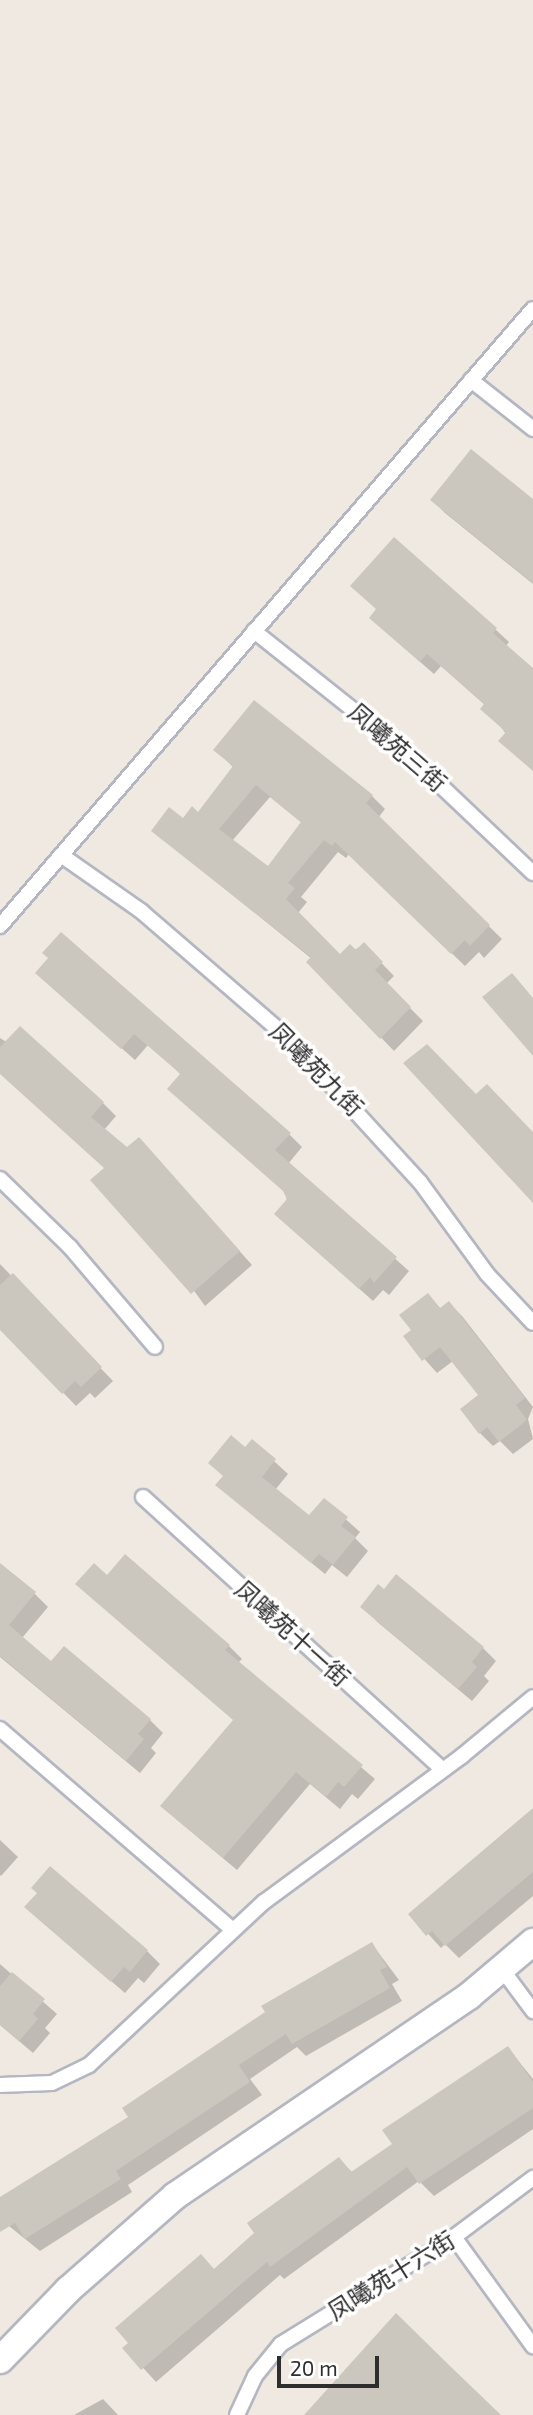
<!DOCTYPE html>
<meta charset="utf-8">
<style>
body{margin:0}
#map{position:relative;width:533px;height:2415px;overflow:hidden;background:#efe9e1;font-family:"Exo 2","Noto Sans SC",sans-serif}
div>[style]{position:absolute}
.shadow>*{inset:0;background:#0003}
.building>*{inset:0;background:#cbc7bf}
.roads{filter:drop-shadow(2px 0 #b4b7c1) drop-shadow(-2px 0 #b4b7c1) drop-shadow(0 2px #b4b7c1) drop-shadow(0 -2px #b4b7c1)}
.service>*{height:14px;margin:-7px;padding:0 7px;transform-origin:7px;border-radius:7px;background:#fff}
.minor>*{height:26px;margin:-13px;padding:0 13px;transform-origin:13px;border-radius:13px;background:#fff}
span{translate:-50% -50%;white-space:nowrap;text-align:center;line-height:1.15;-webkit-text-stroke:7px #fff;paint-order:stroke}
.street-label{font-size:24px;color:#2e2e2e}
.scale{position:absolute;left:277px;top:2356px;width:102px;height:32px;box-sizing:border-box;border:4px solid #2e2e2e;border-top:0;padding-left:9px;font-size:21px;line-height:24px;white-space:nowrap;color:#2e2e2e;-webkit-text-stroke:5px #fff;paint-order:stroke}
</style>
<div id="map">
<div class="shadow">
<i style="clip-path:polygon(432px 500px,533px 502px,533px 584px,445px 513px)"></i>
<i style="clip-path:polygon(394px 539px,496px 630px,509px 642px,506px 646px,533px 671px,533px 771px,485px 705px,441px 666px,434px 674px,385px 631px,378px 610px)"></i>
<i style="clip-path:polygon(evenodd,216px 750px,372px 796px,385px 809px,378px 818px,502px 939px,484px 958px,479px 952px,465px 966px,349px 854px,346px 858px,338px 852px,301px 897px,307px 902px,298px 913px,340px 957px,364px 945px,394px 976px,386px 984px,423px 1021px,394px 1051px,308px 962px,312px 959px,153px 831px,199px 814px,234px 768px,216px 750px,270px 797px,302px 823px,268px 868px,232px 841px,270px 797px)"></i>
<i style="clip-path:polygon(50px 959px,289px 1134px,302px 1147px,288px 1164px,409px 1271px,389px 1295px,383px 1290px,373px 1301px,289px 1226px,286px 1193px,182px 1075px,148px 1045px,135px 1060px,51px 986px)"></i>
<i style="clip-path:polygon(0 1038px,103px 1103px,116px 1116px,104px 1130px,127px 1150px,152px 1153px,252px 1265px,205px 1306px,106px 1168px,0 1073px)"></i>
<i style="clip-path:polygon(0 1264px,113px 1381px,95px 1398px,90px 1393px,76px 1406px,0 1327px)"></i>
<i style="clip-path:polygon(428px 1295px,441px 1309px,449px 1303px,462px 1316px,533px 1407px,528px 1419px,533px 1439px,513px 1454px,500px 1441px,493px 1446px,480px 1433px,480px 1395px,453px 1361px,437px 1373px,405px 1337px,414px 1330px)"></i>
<i style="clip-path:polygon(252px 1441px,288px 1474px,275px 1490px,309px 1518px,324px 1500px,360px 1532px,355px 1538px,368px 1551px,347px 1577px,332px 1565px,325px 1574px,231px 1497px)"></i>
<i style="clip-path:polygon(107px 1577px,229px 1646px,242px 1659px,238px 1663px,375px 1779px,358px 1799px,352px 1794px,340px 1809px,310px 1784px,237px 1870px,176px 1819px,234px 1720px)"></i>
<i style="clip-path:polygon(0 1578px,35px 1594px,48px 1607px,22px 1638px,51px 1663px,150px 1720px,163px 1733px,151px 1748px,156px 1753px,140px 1773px,0 1657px)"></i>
<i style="clip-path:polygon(375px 1620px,483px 1648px,496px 1661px,484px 1676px,489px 1681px,472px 1701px)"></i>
<i style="clip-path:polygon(533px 1810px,533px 1896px,459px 1958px,445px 1944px,441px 1948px,410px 1914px)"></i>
<i style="clip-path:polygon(0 1840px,18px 1857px,1px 1876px,0 1875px)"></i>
<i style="clip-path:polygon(40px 1920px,147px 1951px,160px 1964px,144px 1983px,138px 1978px,125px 1993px)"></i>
<i style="clip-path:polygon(372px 1944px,399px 1980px,392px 1984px,402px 2001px,306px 2056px,297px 2047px,250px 2079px,262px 2095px,128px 2185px,132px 2192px,40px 2251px,9px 2226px,0 2211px,0 2199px,130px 2117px)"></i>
<i style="clip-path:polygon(0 1964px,57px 2014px,45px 2028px,50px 2033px,33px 2053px,0 2025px)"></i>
<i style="clip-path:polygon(508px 2048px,533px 2079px,533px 2129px,434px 2196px,419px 2181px,284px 2279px,280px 2275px,156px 2382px,125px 2348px,339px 2159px,353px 2173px,395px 2145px)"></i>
<i style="clip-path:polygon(103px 2399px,118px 2415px,74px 2415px)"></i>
</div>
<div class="building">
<i style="clip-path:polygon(471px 449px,533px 499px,533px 583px,430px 500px)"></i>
<i style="clip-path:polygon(394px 537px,497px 628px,493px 633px,533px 668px,533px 771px,498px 741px,506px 732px,480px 709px,484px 704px,427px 654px,420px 662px,369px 618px,376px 609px,350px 586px)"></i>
<i style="clip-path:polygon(evenodd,254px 700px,373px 795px,366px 803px,490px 925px,470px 946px,465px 940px,451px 954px,335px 842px,332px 846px,324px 840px,288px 883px,295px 888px,286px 899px,340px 954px,350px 944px,356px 950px,364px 942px,383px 962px,375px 970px,411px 1007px,380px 1039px,306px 962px,311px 957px,151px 831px,169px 807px,183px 818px,192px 806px,198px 812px,233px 766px,213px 750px,254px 700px,256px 785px,301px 822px,268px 866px,219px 829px,256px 785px)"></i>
<i style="clip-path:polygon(61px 932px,291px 1133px,275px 1150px,397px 1257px,374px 1283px,370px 1277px,359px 1289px,274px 1214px,287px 1199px,283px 1191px,167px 1089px,180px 1074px,175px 1069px,134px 1034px,121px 1049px,35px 973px,48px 958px,42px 953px)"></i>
<i style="clip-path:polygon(512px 973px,533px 998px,533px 1056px,482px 997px)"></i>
<i style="clip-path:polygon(20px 1026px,104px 1102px,91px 1117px,127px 1147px,139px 1137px,240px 1251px,191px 1294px,90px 1180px,104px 1168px,0 1074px,0 1047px)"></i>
<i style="clip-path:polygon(427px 1044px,476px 1094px,487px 1084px,533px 1132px,533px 1203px,403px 1063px)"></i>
<i style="clip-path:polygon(13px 1273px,102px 1367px,81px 1387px,75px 1381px,62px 1394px,0 1330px,0 1285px)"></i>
<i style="clip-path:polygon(428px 1293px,440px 1308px,449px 1301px,525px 1398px,516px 1405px,527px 1420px,499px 1442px,487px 1427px,479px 1434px,460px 1409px,478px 1395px,440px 1347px,422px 1361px,403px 1336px,411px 1330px,399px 1315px)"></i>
<i style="clip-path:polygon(231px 1435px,245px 1447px,252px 1439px,276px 1459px,262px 1477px,309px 1515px,324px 1498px,348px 1517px,341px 1526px,356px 1537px,333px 1565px,319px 1554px,311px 1563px,215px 1485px,223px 1476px,208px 1463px)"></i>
<i style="clip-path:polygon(125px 1554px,230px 1645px,225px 1650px,363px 1765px,344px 1787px,338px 1782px,326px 1797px,296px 1772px,223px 1858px,160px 1806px,233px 1720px,75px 1584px,94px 1563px,107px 1575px)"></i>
<i style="clip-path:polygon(0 1563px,36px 1592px,9px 1625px,51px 1661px,64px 1646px,151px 1719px,138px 1734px,144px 1739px,126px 1761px,0 1656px)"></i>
<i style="clip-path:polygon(396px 1574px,484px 1647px,472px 1662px,477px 1667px,458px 1689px,360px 1607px,378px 1584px,384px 1589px)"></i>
<i style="clip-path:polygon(533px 1808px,533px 1872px,445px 1946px,432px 1931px,426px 1936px,408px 1914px)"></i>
<i style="clip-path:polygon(50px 1866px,148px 1950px,130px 1972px,124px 1967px,111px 1982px,24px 1907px,37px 1893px,31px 1888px)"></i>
<i style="clip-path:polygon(372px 1942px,387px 1967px,380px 1970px,390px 1988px,292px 2044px,286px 2034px,239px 2065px,250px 2082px,116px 2171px,121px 2179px,25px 2239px,15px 2223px,0 2232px,0 2197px,128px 2117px,122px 2108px,265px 2012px,261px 2006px)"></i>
<i style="clip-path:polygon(12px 1972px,45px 1999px,33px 2014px,38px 2019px,19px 2041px,0 2025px,0 1986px)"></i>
<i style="clip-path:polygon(508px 2046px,533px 2082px,533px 2108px,419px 2184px,407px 2167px,270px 2267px,267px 2262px,141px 2370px,122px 2348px,128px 2343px,115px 2328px,201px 2254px,214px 2269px,254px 2233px,247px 2223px,339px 2157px,351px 2172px,392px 2144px,382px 2130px)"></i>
<i style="clip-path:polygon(396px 2313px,450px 2366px,501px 2415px,304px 2415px)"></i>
</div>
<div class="roads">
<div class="service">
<i style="left:471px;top:380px;width:79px;rotate:38.3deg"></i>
<i style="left:254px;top:631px;width:186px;rotate:38.5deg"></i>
<i style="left:400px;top:747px;width:183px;rotate:43.5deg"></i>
<i style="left:61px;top:855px;width:98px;rotate:35deg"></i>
<i style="left:141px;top:911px;width:194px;rotate:40.8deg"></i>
<i style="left:288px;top:1038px;width:195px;rotate:47.5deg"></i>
<i style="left:420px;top:1182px;width:114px;rotate:53.9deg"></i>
<i style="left:487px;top:1274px;width:67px;rotate:46.8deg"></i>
<i style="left:0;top:926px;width:815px;rotate:-49.18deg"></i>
<i style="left:0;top:1179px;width:98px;rotate:44.2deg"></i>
<i style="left:70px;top:1247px;width:131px;rotate:49.6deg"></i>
<i style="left:143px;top:1497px;width:404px;rotate:42.3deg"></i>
<i style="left:0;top:1729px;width:306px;rotate:40.8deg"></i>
<i style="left:501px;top:1968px;width:54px;rotate:53.3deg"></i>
<i style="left:0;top:2085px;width:52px;rotate:-2.2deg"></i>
<i style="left:52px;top:2083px;width:41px;rotate:-25.9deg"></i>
<i style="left:89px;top:2065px;width:239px;rotate:-43deg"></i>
<i style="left:264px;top:1902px;width:246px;rotate:-36.4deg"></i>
<i style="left:462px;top:1756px;width:92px;rotate:-39.7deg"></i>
<i style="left:454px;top:2237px;width:135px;rotate:54.1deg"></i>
<i style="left:237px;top:2415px;width:43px;rotate:-65.2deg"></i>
<i style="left:255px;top:2376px;width:41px;rotate:-50.9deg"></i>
<i style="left:281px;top:2344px;width:203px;rotate:-31.7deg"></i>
<i style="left:454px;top:2237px;width:99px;rotate:-36.8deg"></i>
</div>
<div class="minor">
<i style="left:0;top:2360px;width:98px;rotate:-45.8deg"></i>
<i style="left:68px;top:2290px;width:142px;rotate:-41.3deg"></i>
<i style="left:175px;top:2196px;width:356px;rotate:-34.2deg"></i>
<i style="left:469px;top:1996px;width:84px;rotate:-40.2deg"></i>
</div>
</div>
<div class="street-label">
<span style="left:398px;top:747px;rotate:41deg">凤曦苑三街</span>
<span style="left:317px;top:1069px;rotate:45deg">凤曦苑九街</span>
<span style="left:293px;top:1633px;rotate:42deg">凤曦苑十一街</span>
<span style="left:391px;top:2275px;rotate:-32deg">凤曦苑十六街</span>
</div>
<div class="scale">20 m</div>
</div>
